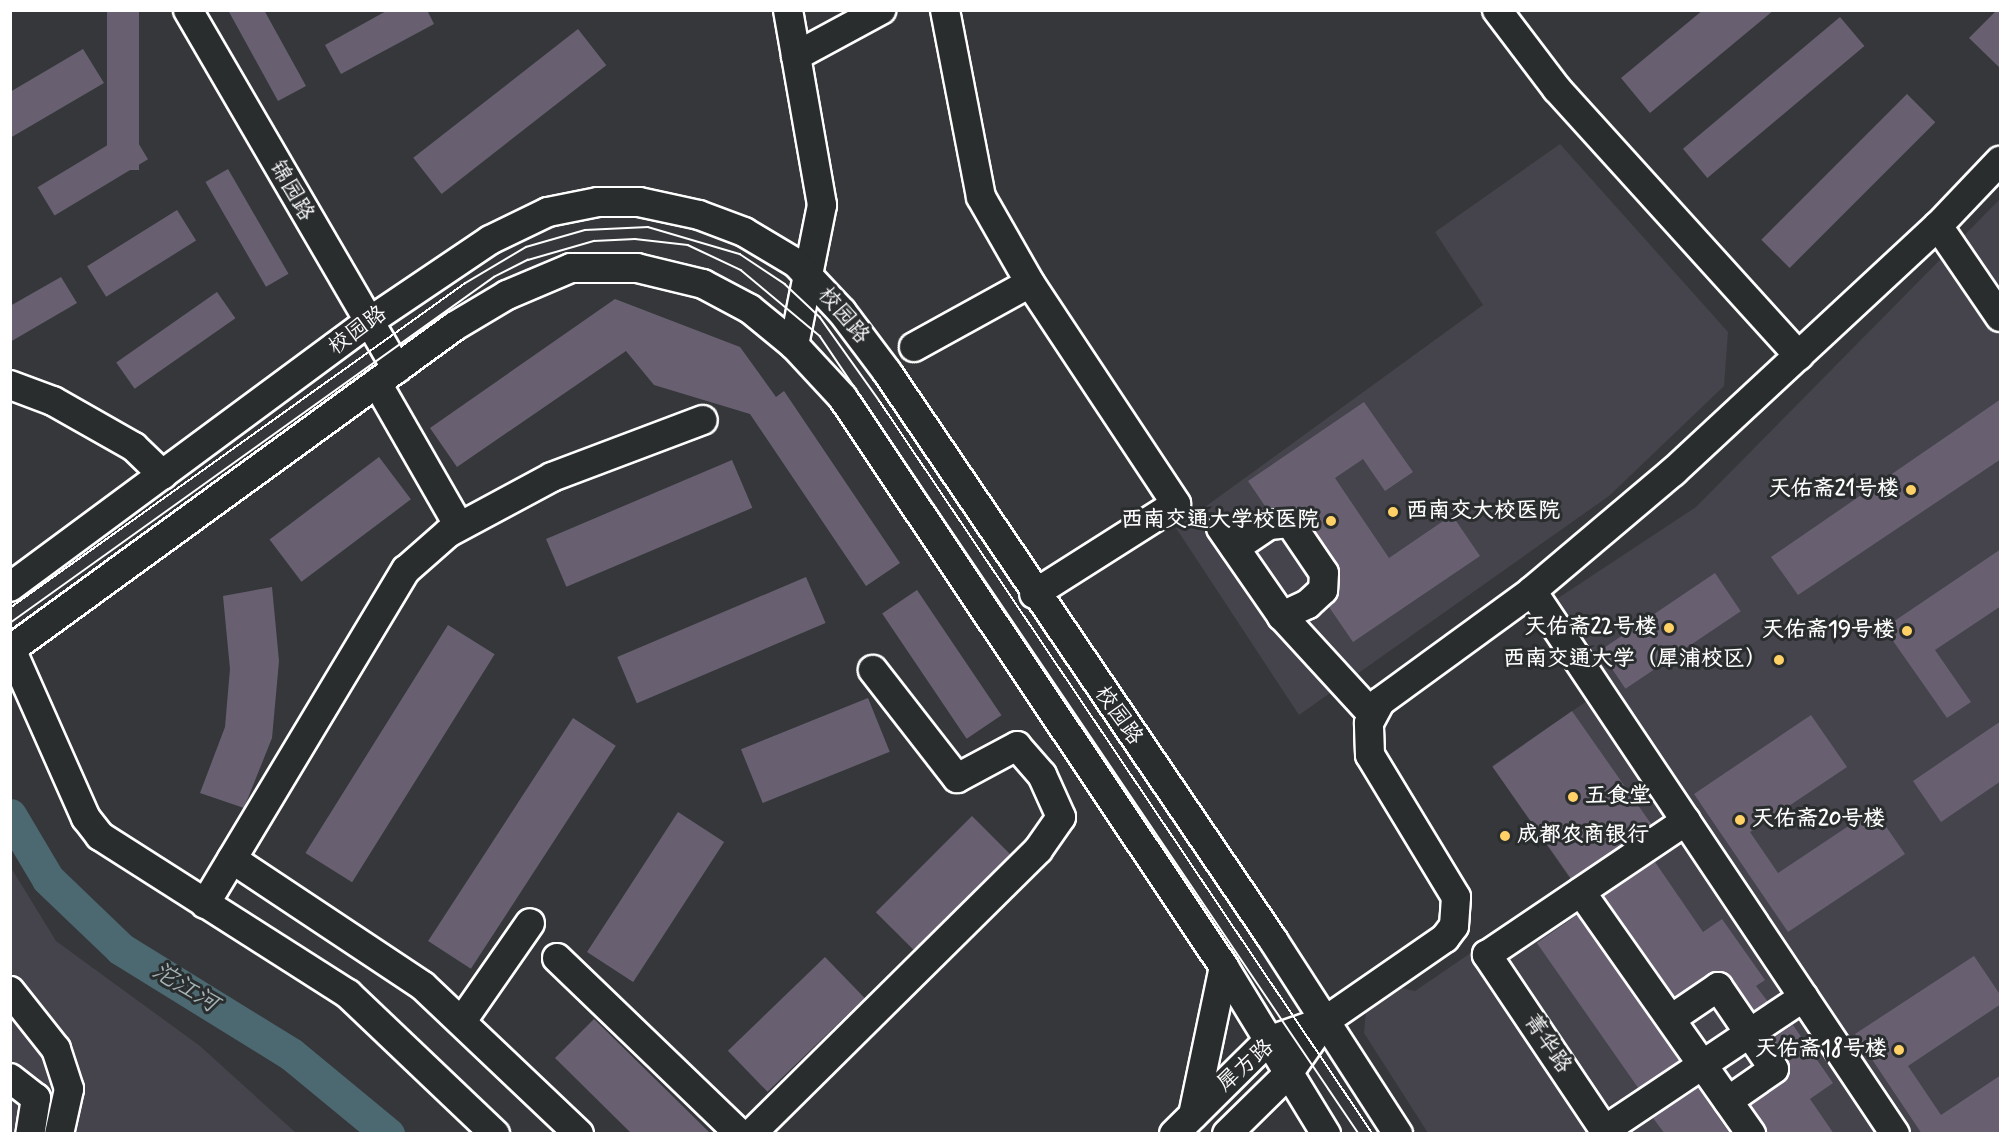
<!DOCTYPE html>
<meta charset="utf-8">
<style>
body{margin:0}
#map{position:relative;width:2011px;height:1144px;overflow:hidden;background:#36373b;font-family:Mynerve,"LXGW WenKai TC",sans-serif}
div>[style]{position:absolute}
.built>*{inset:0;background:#45434b}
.river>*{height:33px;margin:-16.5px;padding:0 16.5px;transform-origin:16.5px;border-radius:16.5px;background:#4c6870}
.building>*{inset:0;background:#686071;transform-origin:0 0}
.roads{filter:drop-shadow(2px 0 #fff) drop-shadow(-2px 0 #fff) drop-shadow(0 2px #fff) drop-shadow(0 -2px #fff)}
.minor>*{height:28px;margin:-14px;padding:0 14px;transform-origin:14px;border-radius:14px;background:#2a2d2e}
.tram>*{height:1.5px;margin:-0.75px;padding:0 0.75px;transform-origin:0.75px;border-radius:0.75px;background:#fff}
.dots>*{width:16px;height:16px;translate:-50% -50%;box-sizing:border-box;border:3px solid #2a2d2e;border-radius:50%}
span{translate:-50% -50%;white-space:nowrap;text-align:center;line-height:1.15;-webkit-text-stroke:6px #2a2d2e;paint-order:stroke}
.street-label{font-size:22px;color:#fff}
.poi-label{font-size:22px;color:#fff;font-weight:700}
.right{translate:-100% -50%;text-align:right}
.left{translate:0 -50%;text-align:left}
.water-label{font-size:24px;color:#a6b4b8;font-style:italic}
.frame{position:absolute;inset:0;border:12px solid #fff;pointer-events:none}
</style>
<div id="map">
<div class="built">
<i style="clip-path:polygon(1560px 144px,1728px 332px,1724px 386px,1609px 496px,1299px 715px,1176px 528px,1483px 305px,1435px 232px)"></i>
<i style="clip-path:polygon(2000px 199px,2000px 1133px,1428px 1133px,1364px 1033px,1366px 1010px,1397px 987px,1415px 991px,1573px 883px,1492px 766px,1587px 701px,1528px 618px,1696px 507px)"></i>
<i style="clip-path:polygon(10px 866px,56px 941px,200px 1046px,296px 1133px,11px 1133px)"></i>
</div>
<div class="river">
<i style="left:10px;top:815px;width:74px;rotate:59.3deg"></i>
<i style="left:48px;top:879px;width:101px;rotate:43.8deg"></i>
<i style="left:121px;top:949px;width:200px;rotate:31.7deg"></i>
<i style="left:291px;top:1054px;width:126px;rotate:39.5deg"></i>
</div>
<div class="building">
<i style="left:107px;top:10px;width:32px;height:160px"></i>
<i style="clip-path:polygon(228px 10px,264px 10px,306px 86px,278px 101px)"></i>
<i style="clip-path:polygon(388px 10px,427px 10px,434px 24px,341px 74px,325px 45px)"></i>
<i style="clip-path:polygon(1703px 10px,1774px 10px,1650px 113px,1621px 78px)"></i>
<i style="clip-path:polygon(1997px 10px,2001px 10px,2001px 69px,1969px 38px)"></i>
<i style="left:1840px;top:17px;width:38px;height:205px;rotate:50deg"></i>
<i style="left:578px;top:29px;width:46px;height:209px;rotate:52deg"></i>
<i style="clip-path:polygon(83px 49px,104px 83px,10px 138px,10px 92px)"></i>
<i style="left:1907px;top:94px;width:40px;height:206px;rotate:45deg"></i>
<i style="left:131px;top:131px;width:33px;height:109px;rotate:59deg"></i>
<i style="left:228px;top:169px;width:121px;height:26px;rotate:60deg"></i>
<i style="left:177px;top:210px;width:36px;height:106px;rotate:58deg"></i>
<i style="clip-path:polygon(61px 277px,77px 303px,10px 342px,10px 306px)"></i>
<i style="left:217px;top:292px;width:32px;height:123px;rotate:55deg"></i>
<i style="clip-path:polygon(615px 299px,740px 347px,776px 397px,784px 391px,900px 563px,866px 586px,750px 414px,654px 385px,626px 351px,457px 467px,430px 428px)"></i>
<i style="clip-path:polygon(2001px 399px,2001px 459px,1798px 595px,1771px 557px)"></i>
<i style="clip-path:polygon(1364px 402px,1413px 472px,1385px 491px,1363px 459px,1335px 478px,1389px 558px,1452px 515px,1480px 556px,1353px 642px,1329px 607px,1339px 591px,1338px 564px,1303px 513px,1289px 507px,1267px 509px,1248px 481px)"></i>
<i style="left:379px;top:457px;width:53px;height:137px;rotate:53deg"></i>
<i style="left:732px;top:460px;width:52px;height:202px;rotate:67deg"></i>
<i style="clip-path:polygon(2001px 549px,2001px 606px,1935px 650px,1971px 702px,1947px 718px,1884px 628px)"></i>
<i style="left:1715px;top:573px;width:46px;height:139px;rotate:56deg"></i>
<i style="left:806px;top:577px;width:50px;height:205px;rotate:67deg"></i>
<i style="clip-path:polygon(272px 587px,279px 661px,272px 738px,244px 808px,200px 793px,225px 727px,230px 669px,223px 596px)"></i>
<i style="left:917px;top:590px;width:151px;height:42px;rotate:56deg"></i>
<i style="left:448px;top:625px;width:55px;height:269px;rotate:32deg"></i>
<i style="left:868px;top:698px;width:58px;height:137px;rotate:68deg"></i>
<i style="left:1572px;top:711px;width:139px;height:97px;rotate:55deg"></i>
<i style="clip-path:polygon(1811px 715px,1847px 767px,1750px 832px,1778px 873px,1874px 809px,1905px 854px,1788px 932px,1694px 794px)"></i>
<i style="left:573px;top:718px;width:51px;height:266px;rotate:33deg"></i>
<i style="clip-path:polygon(2001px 721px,2001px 781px,1941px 822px,1913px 781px)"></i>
<i style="left:678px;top:812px;width:55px;height:167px;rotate:33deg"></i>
<i style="left:972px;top:816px;width:54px;height:136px;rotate:45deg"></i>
<i style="clip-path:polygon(1655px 862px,1703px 932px,1722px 919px,1765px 980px,1756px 986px,1768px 1002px,1754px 1011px,1731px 977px,1717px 971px,1675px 997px,1604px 896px)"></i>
<i style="left:1577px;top:915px;width:178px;height:49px;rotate:55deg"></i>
<i style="clip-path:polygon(1974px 956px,2001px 996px,2001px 1004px,1908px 1066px,1941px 1115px,2001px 1075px,2001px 1134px,1922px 1134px,1855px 1034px)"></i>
<i style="left:825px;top:957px;width:57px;height:135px;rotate:46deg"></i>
<i style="clip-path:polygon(594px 1019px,711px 1134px,632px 1134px,555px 1058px)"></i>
<i style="clip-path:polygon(1793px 1025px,1833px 1083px,1810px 1099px,1834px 1134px,1767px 1134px,1751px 1105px,1789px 1077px,1788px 1060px,1773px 1038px)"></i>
<i style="clip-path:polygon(1698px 1088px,1730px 1134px,1665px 1134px,1653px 1118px)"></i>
</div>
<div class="roads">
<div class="minor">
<i style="left:188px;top:10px;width:415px;rotate:59.8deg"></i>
<i style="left:788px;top:10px;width:198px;rotate:80.1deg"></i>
<i style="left:822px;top:205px;width:143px;rotate:101.3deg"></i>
<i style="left:945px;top:10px;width:190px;rotate:79.1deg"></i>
<i style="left:981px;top:197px;width:99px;rotate:60.3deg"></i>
<i style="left:1030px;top:283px;width:265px;rotate:56.5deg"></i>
<i style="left:1176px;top:504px;width:168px;rotate:147.6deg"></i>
<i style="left:1497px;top:10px;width:99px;rotate:52.8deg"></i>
<i style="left:1557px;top:89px;width:360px;rotate:47.8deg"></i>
<i style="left:796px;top:56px;width:97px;rotate:-28.4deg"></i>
<i style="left:1938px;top:226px;width:110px;rotate:55.7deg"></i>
<i style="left:914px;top:347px;width:132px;rotate:-28.9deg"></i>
<i style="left:377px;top:383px;width:165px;rotate:60.2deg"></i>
<i style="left:10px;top:385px;width:46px;rotate:20.4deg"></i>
<i style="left:53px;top:401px;width:93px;rotate:29.6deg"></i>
<i style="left:134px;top:447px;width:40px;rotate:44deg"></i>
<i style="left:1221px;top:528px;width:107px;rotate:55.3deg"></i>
<i style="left:1282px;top:616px;width:132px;rotate:47.5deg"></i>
<i style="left:1235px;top:548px;width:41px;rotate:-34.1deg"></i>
<i style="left:1269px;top:525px;width:21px;rotate:-5deg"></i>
<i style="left:1290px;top:523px;width:60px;rotate:55.8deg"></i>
<i style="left:1324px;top:573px;width:17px;rotate:93deg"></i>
<i style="left:1323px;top:590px;width:21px;rotate:137deg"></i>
<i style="left:1308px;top:604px;width:29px;rotate:155deg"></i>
<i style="left:10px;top:587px;width:444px;rotate:-36.5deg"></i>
<i style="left:367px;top:323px;width:148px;rotate:-34deg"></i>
<i style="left:490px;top:240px;width:64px;rotate:-25.8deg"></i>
<i style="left:548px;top:212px;width:51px;rotate:-11.3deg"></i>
<i style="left:598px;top:202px;width:41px"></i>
<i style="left:639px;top:202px;width:61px;rotate:12.2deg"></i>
<i style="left:699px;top:215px;width:48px;rotate:20.7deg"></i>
<i style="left:744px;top:232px;width:61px;rotate:30.8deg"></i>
<i style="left:796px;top:263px;width:67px;rotate:46.8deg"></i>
<i style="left:842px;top:312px;width:75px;rotate:53.1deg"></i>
<i style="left:887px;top:372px;width:687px;rotate:55.8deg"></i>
<i style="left:1273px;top:940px;width:231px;rotate:57.2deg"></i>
<i style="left:1532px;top:591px;width:653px;rotate:56.24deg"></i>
<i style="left:11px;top:649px;width:185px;rotate:66.1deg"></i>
<i style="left:86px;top:818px;width:23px;rotate:52deg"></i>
<i style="left:100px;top:836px;width:294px;rotate:32.5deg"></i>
<i style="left:348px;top:994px;width:203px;rotate:43.6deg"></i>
<i style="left:10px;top:650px;width:550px;rotate:-36.06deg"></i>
<i style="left:455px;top:326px;width:61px;rotate:-30.8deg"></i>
<i style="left:507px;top:295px;width:69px;rotate:-22.9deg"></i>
<i style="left:571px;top:268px;width:66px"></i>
<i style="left:637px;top:268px;width:68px;rotate:13.6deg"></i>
<i style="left:703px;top:284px;width:53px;rotate:28deg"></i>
<i style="left:750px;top:309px;width:57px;rotate:39.3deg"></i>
<i style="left:794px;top:345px;width:72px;rotate:47.2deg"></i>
<i style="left:843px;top:398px;width:685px;rotate:56.19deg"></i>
<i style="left:1224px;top:967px;width:196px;rotate:58.6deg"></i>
<i style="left:232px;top:859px;width:229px;rotate:33.6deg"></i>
<i style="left:423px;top:986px;width:215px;rotate:43.5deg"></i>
<i style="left:1581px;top:892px;width:296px;rotate:54.9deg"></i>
<i style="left:205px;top:904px;width:390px;rotate:-59deg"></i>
<i style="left:406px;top:570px;width:56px;rotate:-41.4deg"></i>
<i style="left:448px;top:533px;width:118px;rotate:-28.3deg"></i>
<i style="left:552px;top:477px;width:161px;rotate:-20.7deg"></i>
<i style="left:557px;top:958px;width:254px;rotate:43.9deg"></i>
<i style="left:10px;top:991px;width:74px;rotate:51.6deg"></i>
<i style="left:56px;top:1049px;width:42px;rotate:72deg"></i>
<i style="left:69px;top:1089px;width:46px;rotate:102.5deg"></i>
<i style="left:1671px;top:1019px;width:57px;rotate:-34.2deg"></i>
<i style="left:1718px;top:987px;width:99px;rotate:55.7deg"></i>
<i style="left:1774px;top:1069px;width:56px;rotate:145.2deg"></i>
<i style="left:462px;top:1021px;width:119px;rotate:-55.2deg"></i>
<i style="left:10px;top:1078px;width:33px;rotate:38deg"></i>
<i style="left:36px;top:1098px;width:36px;rotate:99deg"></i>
<i style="left:1193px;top:1115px;width:151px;rotate:-78.2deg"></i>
<i style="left:1605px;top:1130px;width:239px;rotate:-33.8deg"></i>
<i style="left:751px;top:1134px;width:404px;rotate:-44.7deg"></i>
<i style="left:1038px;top:850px;width:40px;rotate:-55.1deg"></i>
<i style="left:1061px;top:817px;width:46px;rotate:-114.3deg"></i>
<i style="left:1042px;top:775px;width:38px;rotate:-131deg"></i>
<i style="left:1017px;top:746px;width:68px;rotate:151.9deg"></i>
<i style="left:957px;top:778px;width:137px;rotate:-127.9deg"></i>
<i style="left:1174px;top:1134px;width:132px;rotate:-44.7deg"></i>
<i style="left:1268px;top:1041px;width:60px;rotate:-19.3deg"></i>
<i style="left:1325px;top:1021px;width:146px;rotate:-34.7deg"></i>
<i style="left:1445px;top:938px;width:15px;rotate:-53deg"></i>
<i style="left:1454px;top:926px;width:29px;rotate:-86deg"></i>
<i style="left:1456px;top:897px;width:166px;rotate:-121.2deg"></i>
<i style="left:1370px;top:755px;width:32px;rotate:-92deg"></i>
<i style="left:1369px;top:723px;width:24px;rotate:-62deg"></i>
<i style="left:1380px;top:702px;width:188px;rotate:-36.1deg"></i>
<i style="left:1532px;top:591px;width:185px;rotate:-40.2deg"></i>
<i style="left:1673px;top:472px;width:362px;rotate:-42.9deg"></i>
<i style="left:1938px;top:226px;width:90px;rotate:-46.4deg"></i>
<i style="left:1227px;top:1134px;width:84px;rotate:-44.5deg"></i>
<i style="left:1287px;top:1075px;width:66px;rotate:-54.9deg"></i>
<i style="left:1607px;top:1134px;width:216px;rotate:-123.8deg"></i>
<i style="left:1487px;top:955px;width:240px;rotate:-34deg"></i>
</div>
</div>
<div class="tram">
<i style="left:10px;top:608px;width:558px;rotate:-35.51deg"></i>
<i style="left:464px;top:284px;width:72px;rotate:-30.8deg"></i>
<i style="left:526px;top:247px;width:61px;rotate:-16.1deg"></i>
<i style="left:585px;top:230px;width:63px;rotate:-2.7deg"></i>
<i style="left:648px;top:227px;width:96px;rotate:16.4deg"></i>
<i style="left:740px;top:254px;width:54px;rotate:33.7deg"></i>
<i style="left:785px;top:284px;width:48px;rotate:43.3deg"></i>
<i style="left:820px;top:317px;width:102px;rotate:54.6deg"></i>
<i style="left:879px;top:400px;width:885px;rotate:56.06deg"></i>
<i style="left:10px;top:623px;width:595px;rotate:-35.56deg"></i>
<i style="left:494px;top:277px;width:38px;rotate:-27deg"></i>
<i style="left:528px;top:260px;width:69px;rotate:-16.1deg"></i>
<i style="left:594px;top:241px;width:41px;rotate:-2.8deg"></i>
<i style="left:635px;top:239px;width:53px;rotate:6.5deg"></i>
<i style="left:688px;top:245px;width:59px;rotate:25.3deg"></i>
<i style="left:741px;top:270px;width:103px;rotate:39.9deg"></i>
<i style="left:820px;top:336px;width:963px;rotate:55.96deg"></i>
</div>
<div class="dots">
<i style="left:1911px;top:490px;background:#ffd166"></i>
<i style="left:1393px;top:512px;background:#ffd166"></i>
<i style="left:1331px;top:521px;background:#ffd166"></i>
<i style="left:1669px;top:628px;background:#ffd166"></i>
<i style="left:1907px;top:631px;background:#ffd166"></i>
<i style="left:1779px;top:660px;background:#ffd166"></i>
<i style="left:1573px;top:797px;background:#ffd166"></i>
<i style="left:1740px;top:820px;background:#ffd166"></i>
<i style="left:1505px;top:836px;background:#ffd166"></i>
<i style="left:1899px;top:1050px;background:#ffd166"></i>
</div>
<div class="street-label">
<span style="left:291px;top:191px;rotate:60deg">锦园路</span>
<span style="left:843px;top:316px;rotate:50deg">校园路</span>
<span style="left:358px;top:331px;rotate:-36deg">校园路</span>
<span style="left:1118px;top:716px;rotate:55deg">校园路</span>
<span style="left:1547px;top:1044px;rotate:56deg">菁华路</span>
<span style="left:1246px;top:1066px;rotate:-41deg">犀方路</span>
</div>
<div class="poi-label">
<span class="right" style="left:1899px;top:490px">天佑斋21号楼</span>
<span class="left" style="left:1406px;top:512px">西南交大校医院</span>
<span class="right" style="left:1319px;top:521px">西南交通大学校医院</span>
<span class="right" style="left:1657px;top:628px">天佑斋22号楼</span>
<span class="right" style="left:1895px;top:631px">天佑斋19号楼</span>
<span class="right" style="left:1767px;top:660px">西南交通大学（犀浦校区）</span>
<span class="left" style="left:1585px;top:797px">五食堂</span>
<span class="left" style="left:1752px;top:820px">天佑斋20号楼</span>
<span class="left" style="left:1517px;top:836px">成都农商银行</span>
<span class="right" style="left:1887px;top:1050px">天佑斋18号楼</span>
</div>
<div class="water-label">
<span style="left:185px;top:988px;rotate:32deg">沱江河</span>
</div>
<div class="frame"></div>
</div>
